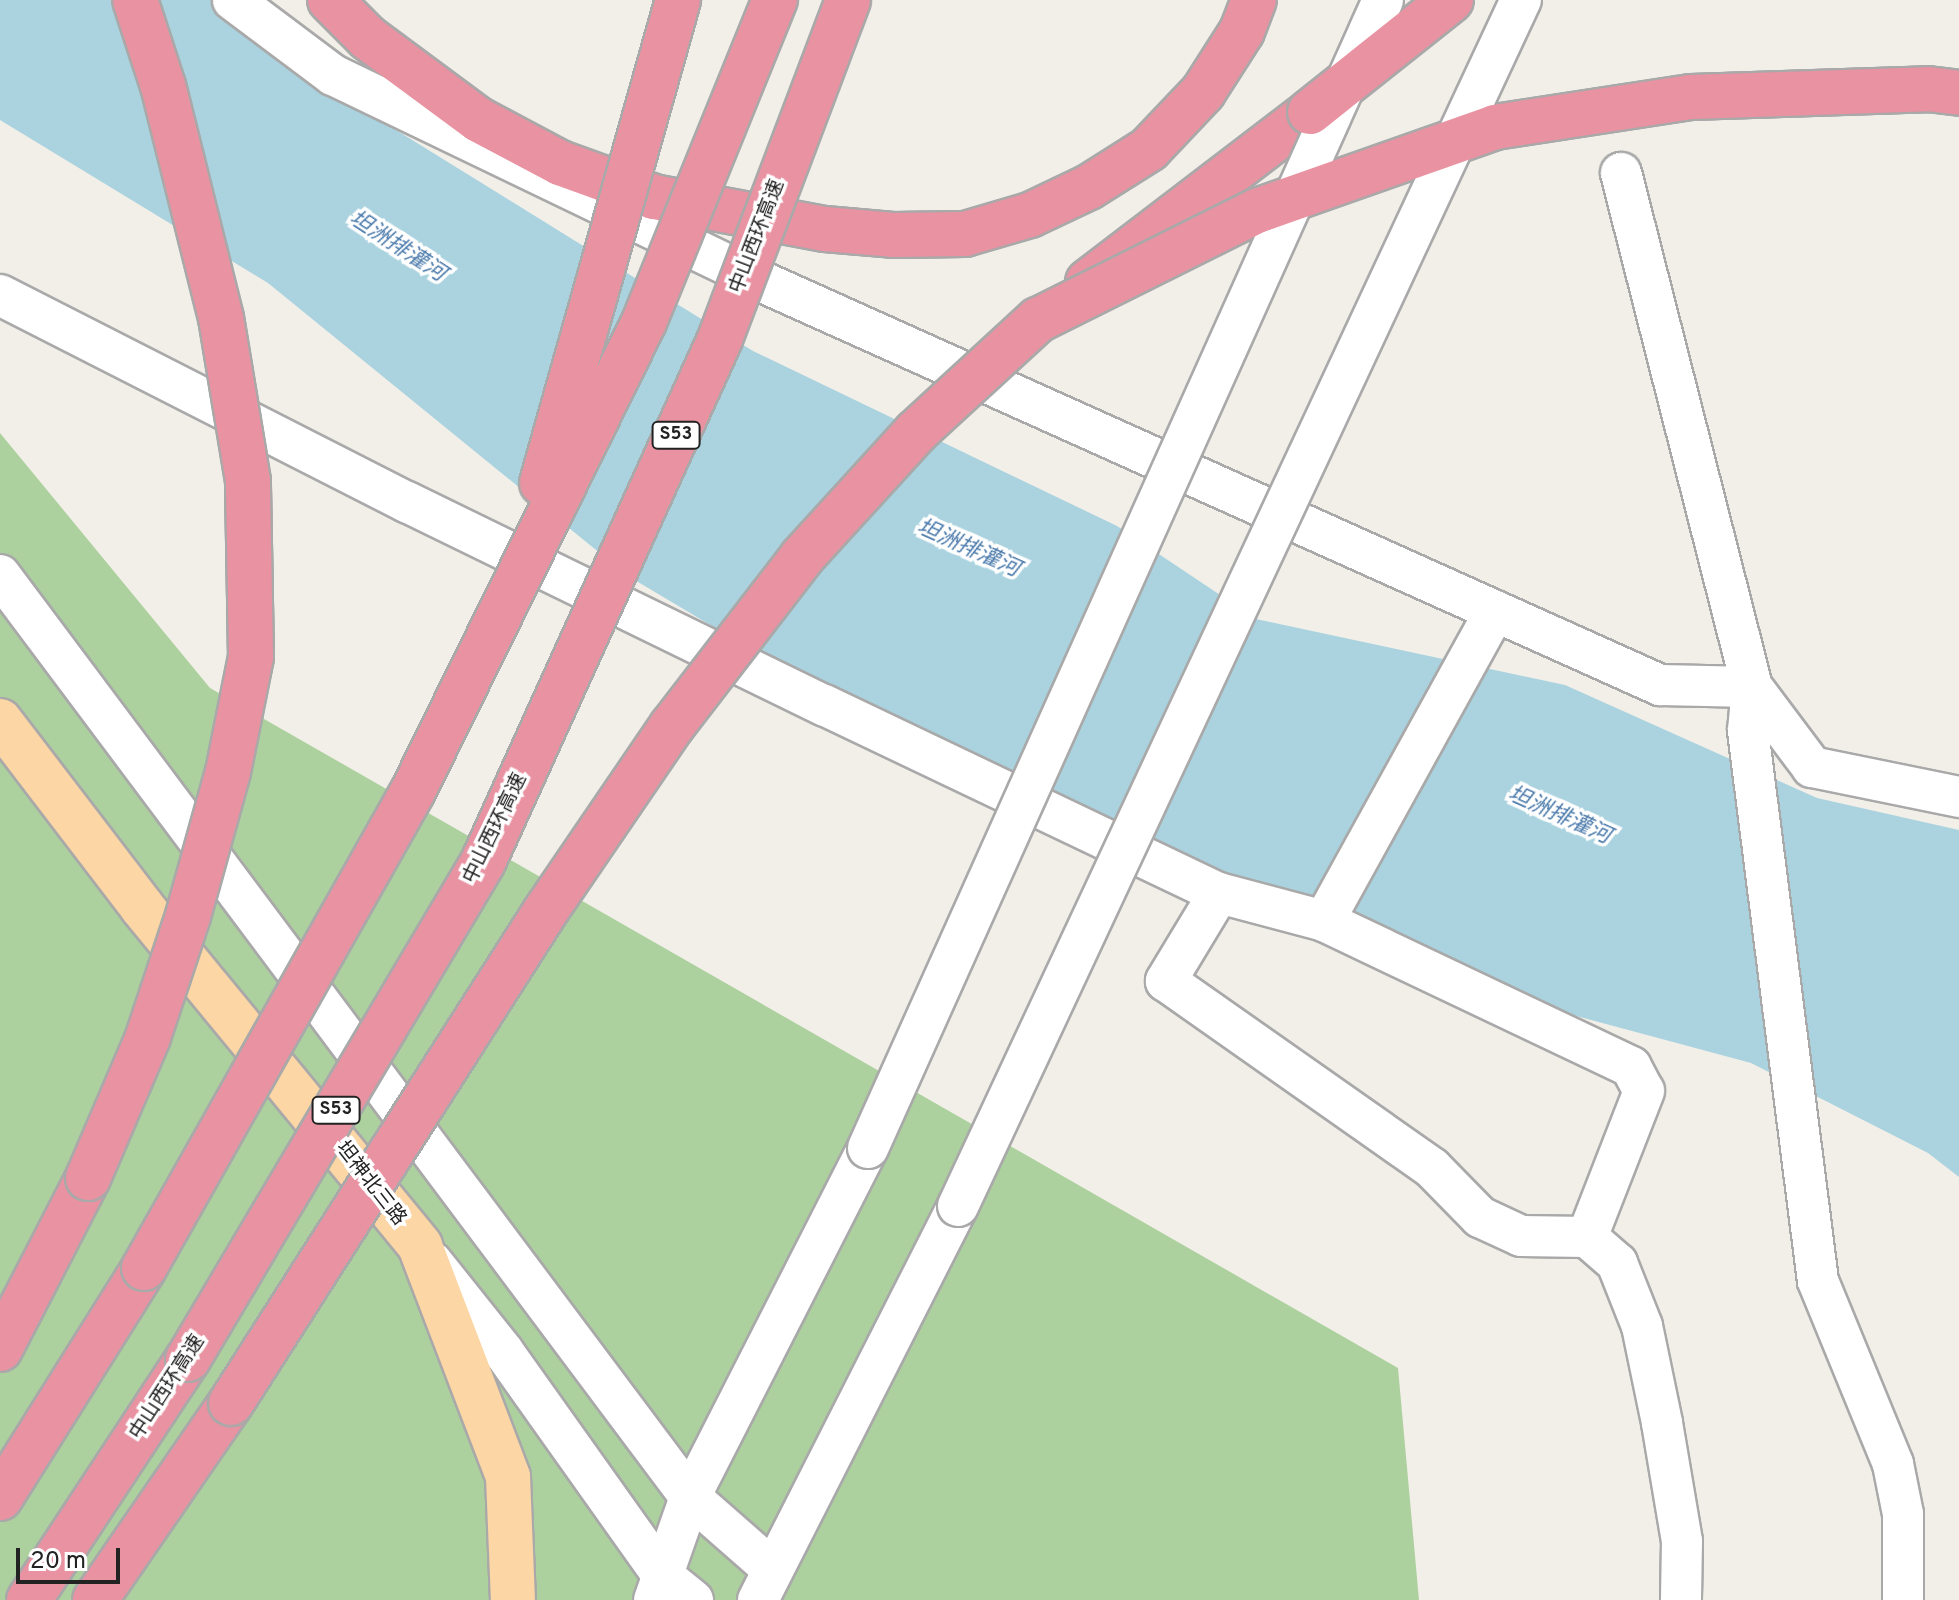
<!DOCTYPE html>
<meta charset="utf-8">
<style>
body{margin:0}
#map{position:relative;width:1959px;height:1600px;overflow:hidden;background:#f2efe9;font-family:Overpass,"Noto Sans SC",sans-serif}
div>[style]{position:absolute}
.forest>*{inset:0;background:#add19e}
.water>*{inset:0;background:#aad3df}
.roads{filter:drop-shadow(2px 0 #a9a9a9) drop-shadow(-2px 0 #a9a9a9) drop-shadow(0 2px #a9a9a9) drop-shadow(0 -2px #a9a9a9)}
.minor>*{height:40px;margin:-20px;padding:0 20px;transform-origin:20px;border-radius:20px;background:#fff}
.major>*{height:44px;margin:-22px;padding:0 22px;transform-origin:22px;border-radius:22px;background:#fcd6a4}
.highway>*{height:44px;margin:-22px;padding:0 22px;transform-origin:22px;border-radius:22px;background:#e892a2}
.bridges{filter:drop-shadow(2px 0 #a9a9a9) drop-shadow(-2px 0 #a9a9a9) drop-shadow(0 2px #a9a9a9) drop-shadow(0 -2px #a9a9a9)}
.minor-bridge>*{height:40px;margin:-20px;padding:0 20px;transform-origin:20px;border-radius:20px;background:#fff}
.highway-bridge>*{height:44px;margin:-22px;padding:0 22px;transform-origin:22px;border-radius:22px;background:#e892a2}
span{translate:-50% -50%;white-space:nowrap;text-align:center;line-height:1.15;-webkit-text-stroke:7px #fff;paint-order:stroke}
.shield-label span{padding:2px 6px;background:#fff;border:2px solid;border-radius:6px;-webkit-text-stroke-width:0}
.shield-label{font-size:18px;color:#222;font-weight:700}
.street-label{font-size:20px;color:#222}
.water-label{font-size:22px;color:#4a7aab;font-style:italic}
.scale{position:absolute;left:16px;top:1548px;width:104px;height:36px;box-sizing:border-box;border:4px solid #222;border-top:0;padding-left:10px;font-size:24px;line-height:28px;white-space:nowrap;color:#222;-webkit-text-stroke:6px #fff;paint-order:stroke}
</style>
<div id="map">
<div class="forest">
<i style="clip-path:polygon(0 433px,210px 688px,1398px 1368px,1419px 1600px,0 1600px)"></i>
</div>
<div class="water">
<i style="clip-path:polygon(0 0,231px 0,312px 78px,753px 351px,1117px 526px,1256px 619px,1565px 685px,1817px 798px,1959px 830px,1959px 1177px,1928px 1153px,1751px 1063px,1372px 961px,1058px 832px,628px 576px,268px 283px,0 120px)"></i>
</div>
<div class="roads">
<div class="minor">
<i style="left:233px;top:0;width:125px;rotate:36.9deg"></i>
<i style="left:333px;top:75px;width:470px;rotate:25.7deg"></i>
<i style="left:756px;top:279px;width:991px;rotate:24.19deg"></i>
<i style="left:1660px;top:685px;width:92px;rotate:1.2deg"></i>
<i style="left:1752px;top:687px;width:44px;rotate:95.2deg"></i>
<i style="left:1748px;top:731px;width:554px;rotate:82.75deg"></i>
<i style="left:1818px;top:1281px;width:198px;rotate:67.7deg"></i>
<i style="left:1893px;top:1464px;width:51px;rotate:78.7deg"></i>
<i style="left:1903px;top:1514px;width:86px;rotate:90deg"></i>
<i style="left:1621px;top:173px;width:530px;rotate:75.7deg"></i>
<i style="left:1752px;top:687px;width:100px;rotate:53.1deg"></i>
<i style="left:1812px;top:767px;width:150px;rotate:11.5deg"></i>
<i style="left:0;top:295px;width:457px;rotate:27deg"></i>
<i style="left:407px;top:502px;width:464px;rotate:26deg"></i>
<i style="left:824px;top:705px;width:437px;rotate:25.5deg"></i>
<i style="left:1219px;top:893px;width:109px;rotate:14.9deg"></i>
<i style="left:1324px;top:921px;width:340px;rotate:25.4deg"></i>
<i style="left:1631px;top:1067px;width:27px;rotate:62deg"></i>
<i style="left:1644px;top:1091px;width:157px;rotate:111.3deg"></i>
<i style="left:0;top:575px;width:1152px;rotate:53.19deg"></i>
<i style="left:690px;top:1497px;width:106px;rotate:41.2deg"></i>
<i style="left:1219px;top:893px;width:103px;rotate:121.1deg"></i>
<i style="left:1166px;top:981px;width:325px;rotate:35.1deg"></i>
<i style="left:1432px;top:1168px;width:69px;rotate:45.6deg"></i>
<i style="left:1480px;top:1217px;width:45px;rotate:24.9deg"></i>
<i style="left:1521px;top:1236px;width:66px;rotate:0.9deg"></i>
<i style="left:1587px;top:1237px;width:40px;rotate:41deg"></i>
<i style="left:1617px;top:1263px;width:68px;rotate:68.4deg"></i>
<i style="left:1642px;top:1326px;width:99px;rotate:78.3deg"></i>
<i style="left:1662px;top:1423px;width:120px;rotate:80.4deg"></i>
<i style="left:1682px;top:1541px;width:59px;rotate:91deg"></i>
<i style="left:1324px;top:921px;width:354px;rotate:-61.1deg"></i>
<i style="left:432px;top:1262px;width:114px;rotate:51.4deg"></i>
<i style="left:503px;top:1351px;width:275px;rotate:54.6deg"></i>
<i style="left:662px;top:1575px;width:40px;rotate:39deg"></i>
<i style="left:654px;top:1600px;width:109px;rotate:-70.7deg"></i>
<i style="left:690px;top:1497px;width:392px;rotate:-63deg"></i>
<i style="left:758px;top:1600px;width:442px;rotate:-63.1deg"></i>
</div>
<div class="major">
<i style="left:0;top:721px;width:234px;rotate:52.6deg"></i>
<i style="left:142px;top:907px;width:438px;rotate:50.6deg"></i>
<i style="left:420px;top:1246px;width:247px;rotate:69.1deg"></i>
<i style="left:508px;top:1477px;width:123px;rotate:87.7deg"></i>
</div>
<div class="highway">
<i style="left:330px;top:0;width:54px;rotate:45deg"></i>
<i style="left:368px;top:38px;width:138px;rotate:36.5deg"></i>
<i style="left:479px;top:120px;width:92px;rotate:28deg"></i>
<i style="left:560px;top:163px;width:100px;rotate:19.9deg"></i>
<i style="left:654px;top:197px;width:174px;rotate:10.6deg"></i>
<i style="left:825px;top:229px;width:68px;rotate:5deg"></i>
<i style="left:893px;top:235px;width:72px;rotate:-0.8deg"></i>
<i style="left:965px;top:234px;width:68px;rotate:-16.3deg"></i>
<i style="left:1030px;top:215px;width:65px;rotate:-25.4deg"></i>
<i style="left:1089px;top:187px;width:71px;rotate:-32.3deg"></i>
<i style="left:1149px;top:149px;width:79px;rotate:-46.5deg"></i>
<i style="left:1203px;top:92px;width:72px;rotate:-57.4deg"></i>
<i style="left:1242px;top:31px;width:33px;rotate:-69deg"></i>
<i style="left:1088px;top:282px;width:280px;rotate:-37.4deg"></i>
<i style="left:0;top:1349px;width:192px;rotate:-62.8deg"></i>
<i style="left:0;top:1498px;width:271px;rotate:-57.9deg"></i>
<i style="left:29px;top:1600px;width:289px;rotate:-56.6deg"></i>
<i style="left:95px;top:1600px;width:239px;rotate:-55.4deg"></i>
</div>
</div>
<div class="bridges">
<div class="minor-bridge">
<i style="left:868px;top:1148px;width:1258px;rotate:-65.84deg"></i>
<i style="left:958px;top:1206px;width:1331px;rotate:-64.98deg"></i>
</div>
<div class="highway-bridge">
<i style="left:1310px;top:112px;width:180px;rotate:-38.5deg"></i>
<i style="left:542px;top:483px;width:502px;rotate:-74.27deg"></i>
<i style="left:88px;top:1178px;width:153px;rotate:-66.9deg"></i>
<i style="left:148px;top:1037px;width:127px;rotate:-71.7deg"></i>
<i style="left:188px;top:916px;width:149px;rotate:-74.5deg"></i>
<i style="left:228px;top:772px;width:117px;rotate:-78.7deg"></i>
<i style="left:251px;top:657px;width:176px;rotate:-91deg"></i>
<i style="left:248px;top:481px;width:165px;rotate:-99.4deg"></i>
<i style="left:221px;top:318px;width:239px;rotate:-104deg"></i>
<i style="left:163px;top:86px;width:90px;rotate:-108deg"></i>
<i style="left:144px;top:1268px;width:548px;rotate:-60.58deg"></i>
<i style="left:413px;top:791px;width:523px;rotate:-63.78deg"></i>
<i style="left:644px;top:322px;width:348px;rotate:-67.9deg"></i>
<i style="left:188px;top:1359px;width:578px;rotate:-59.31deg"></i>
<i style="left:483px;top:862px;width:574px;rotate:-65.62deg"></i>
<i style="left:720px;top:339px;width:362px;rotate:-69.3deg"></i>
<i style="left:231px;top:1403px;width:583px;rotate:-57.4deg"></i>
<i style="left:545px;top:912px;width:225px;rotate:-55.7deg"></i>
<i style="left:672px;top:726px;width:213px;rotate:-52.4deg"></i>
<i style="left:802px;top:557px;width:169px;rotate:-47.6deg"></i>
<i style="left:916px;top:432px;width:166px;rotate:-42.6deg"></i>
<i style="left:1038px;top:320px;width:245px;rotate:-26.5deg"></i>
<i style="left:1257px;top:211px;width:252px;rotate:-19.4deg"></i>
<i style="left:1495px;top:127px;width:198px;rotate:-8.7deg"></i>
<i style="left:1691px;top:97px;width:237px;rotate:-1.9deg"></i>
<i style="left:1928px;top:89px;width:31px;rotate:7deg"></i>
</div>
</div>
<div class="shield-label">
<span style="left:676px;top:435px">S53</span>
<span style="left:336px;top:1110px">S53</span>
</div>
<div class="street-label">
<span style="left:758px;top:237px;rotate:-69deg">中山西环高速</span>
<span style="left:496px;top:829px;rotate:-64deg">中山西环高速</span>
<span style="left:370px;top:1184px;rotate:52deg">坦神北三路</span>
<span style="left:168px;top:1388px;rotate:-57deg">中山西环高速</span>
</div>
<div class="water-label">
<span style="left:397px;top:247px;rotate:33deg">坦洲排灌河</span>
<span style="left:968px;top:549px;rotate:24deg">坦洲排灌河</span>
<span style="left:1559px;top:816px;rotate:24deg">坦洲排灌河</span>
</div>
<div class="scale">20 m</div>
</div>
